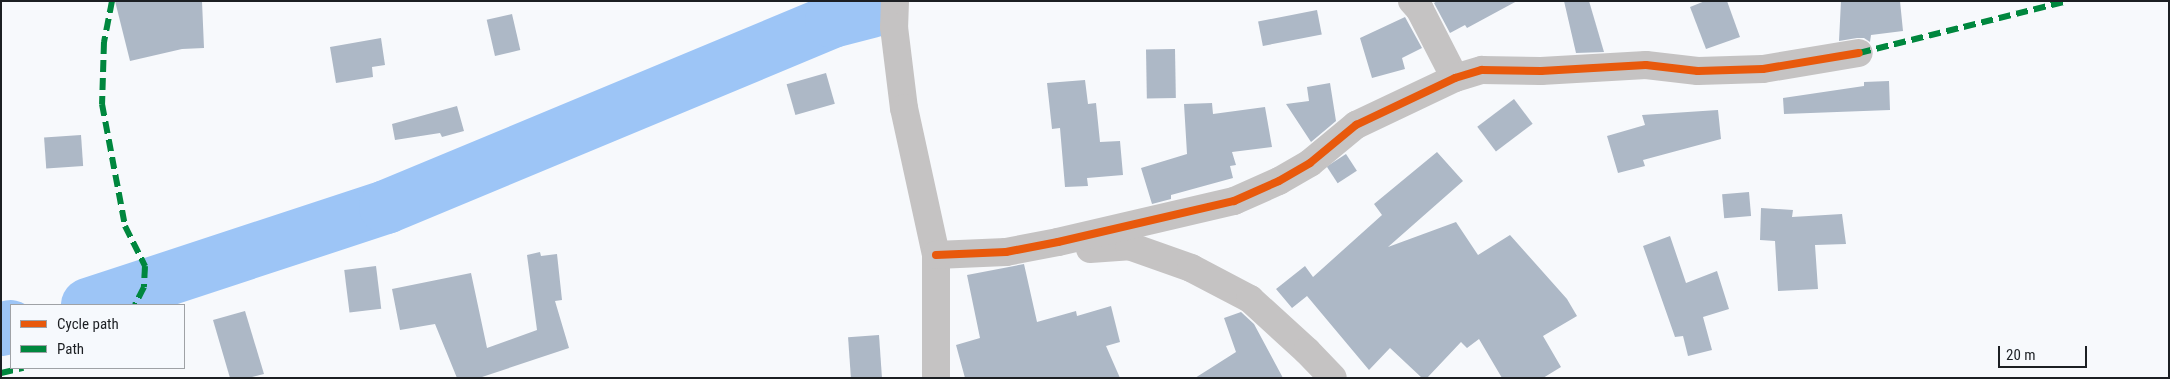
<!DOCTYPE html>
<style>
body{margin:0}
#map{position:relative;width:2170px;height:379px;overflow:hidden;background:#f7f9fc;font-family:"Roboto Condensed",sans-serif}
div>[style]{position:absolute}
.river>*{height:54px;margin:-27px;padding:0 27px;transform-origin:27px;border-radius:27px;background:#9dc5f6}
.building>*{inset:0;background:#adb8c6;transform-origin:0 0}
.minor>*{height:28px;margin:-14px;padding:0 14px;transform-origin:14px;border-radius:14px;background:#c5c3c3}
.quiet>*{height:6px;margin-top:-3px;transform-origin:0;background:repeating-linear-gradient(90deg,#00873e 0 12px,transparent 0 18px)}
.cycleway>*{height:8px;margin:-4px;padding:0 4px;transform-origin:4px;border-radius:4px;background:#e8590c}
span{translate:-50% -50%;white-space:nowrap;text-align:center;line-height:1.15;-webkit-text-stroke:5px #f6f9fd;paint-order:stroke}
.frame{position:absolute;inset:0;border:2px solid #1c1f23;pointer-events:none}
.legend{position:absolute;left:10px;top:304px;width:175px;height:65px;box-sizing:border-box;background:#f6f9fd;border:1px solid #9fa2a6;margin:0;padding:6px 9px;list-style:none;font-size:15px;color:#1c1f23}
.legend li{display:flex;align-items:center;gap:10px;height:25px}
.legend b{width:25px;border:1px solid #9fa2a6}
.scale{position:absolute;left:1998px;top:346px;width:89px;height:22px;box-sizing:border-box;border:2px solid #1c1f23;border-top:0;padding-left:6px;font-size:15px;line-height:18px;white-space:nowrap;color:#1c1f23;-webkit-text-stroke:4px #f6f9fd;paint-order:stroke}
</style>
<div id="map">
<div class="river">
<i style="left:88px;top:305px;width:314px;rotate:-18.2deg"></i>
<i style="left:386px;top:207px;width:483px;rotate:-22.6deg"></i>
<i style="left:832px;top:21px;width:40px;rotate:-14.4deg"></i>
<i style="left:1px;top:329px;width:10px;rotate:-11deg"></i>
</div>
<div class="building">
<i style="clip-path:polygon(115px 1px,202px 1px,204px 48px,182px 49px,130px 61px)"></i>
<i style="clip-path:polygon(1437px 1px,1517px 1px,1467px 28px,1465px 25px,1450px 33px,1434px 3px)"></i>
<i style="clip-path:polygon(1564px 1px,1589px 1px,1604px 52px,1576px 53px)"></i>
<i style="clip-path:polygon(1705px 1px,1727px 1px,1740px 37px,1706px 49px,1690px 7px)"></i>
<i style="clip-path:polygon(1841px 1px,1900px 1px,1903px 31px,1871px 35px,1870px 42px,1864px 38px,1857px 38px,1839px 41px)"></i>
<i style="left:1317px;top:10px;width:25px;height:60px;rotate:79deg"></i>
<i style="left:512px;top:14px;width:37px;height:26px;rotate:77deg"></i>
<i style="clip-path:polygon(1405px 17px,1422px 48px,1402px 58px,1405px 69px,1372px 78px,1360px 38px)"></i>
<i style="clip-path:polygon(381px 38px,385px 65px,372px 67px,373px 77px,336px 83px,330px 47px)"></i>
<i style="left:1175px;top:49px;width:49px;height:29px;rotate:89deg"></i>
<i style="left:826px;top:73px;width:32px;height:41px;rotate:74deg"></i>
<i style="clip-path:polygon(1085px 80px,1088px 104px,1096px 103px,1100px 142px,1120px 141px,1123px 175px,1087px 178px,1088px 186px,1065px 187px,1060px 128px,1052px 129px,1047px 83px)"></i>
<i style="clip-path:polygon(1889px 81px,1890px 110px,1784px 114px,1783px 98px,1864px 86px,1864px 82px)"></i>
<i style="clip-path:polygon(1330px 83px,1336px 121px,1311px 142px,1286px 104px,1309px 101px,1307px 87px)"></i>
<i style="left:1514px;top:99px;width:31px;height:46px;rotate:53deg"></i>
<i style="clip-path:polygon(1212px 103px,1213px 114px,1265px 107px,1272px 147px,1232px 152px,1236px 165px,1230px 166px,1233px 178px,1171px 195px,1171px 199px,1152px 204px,1141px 168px,1187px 154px,1184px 104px)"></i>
<i style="clip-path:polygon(457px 106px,464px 131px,442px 137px,440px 133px,395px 140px,392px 124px)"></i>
<i style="clip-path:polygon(1718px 110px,1721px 139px,1643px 160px,1645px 166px,1618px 173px,1607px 136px,1645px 125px,1642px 115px)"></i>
<i style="left:81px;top:135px;width:31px;height:37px;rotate:86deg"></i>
<i style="clip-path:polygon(1437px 152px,1463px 181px,1388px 247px,1456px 222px,1478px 255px,1510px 235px,1567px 299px,1577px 316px,1543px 336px,1561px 367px,1543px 378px,1502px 378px,1479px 339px,1467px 348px,1461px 342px,1427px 378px,1422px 378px,1390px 348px,1369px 370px,1307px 296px,1292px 308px,1276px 289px,1305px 266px,1313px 277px,1382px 215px,1374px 204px)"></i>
<i style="left:1346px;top:154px;width:20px;height:23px;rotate:57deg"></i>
<i style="left:1749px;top:192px;width:24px;height:27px;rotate:85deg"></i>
<i style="clip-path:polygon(1761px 208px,1793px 210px,1792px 217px,1842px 214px,1846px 244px,1815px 245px,1818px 289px,1778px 291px,1775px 241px,1760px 240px)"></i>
<i style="clip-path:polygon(1670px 236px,1686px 283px,1717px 271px,1729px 309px,1703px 317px,1712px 350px,1688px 356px,1683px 336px,1675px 337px,1643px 246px)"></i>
<i style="clip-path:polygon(540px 252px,541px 256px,557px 254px,562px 300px,555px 301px,569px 348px,479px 378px,457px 378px,435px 324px,400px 330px,392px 289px,471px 273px,487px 348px,537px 330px,527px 255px)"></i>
<i style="clip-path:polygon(1024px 264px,1037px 322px,1076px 311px,1077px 316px,1111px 306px,1120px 342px,1106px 346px,1120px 378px,965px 378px,956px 345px,980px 338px,967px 275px)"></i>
<i style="left:376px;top:266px;width:43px;height:32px;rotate:83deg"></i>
<i style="clip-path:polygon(245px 311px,264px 374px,248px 378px,230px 378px,213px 320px)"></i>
<i style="clip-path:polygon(1241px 312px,1254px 324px,1283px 378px,1195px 378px,1236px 352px,1224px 318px)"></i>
<i style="left:879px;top:335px;width:43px;height:31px;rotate:86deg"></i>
</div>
<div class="minor">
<i style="left:895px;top:1px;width:26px;rotate:92deg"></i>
<i style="left:894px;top:27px;width:82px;rotate:83deg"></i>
<i style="left:904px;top:108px;width:150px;rotate:77.7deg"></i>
<i style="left:936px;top:255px;width:123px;rotate:90deg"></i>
<i style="left:1412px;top:1px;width:12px;rotate:48deg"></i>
<i style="left:1420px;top:10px;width:76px;rotate:62.8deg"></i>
<i style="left:1090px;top:249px;width:39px;rotate:-4deg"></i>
<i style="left:1129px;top:246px;width:66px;rotate:19.5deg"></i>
<i style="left:1191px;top:268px;width:67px;rotate:27.7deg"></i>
<i style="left:1250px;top:299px;width:77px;rotate:42.4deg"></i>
<i style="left:1307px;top:351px;width:37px;rotate:46deg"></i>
<i style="left:936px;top:255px;width:70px;rotate:-2.5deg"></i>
<i style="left:1006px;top:252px;width:53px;rotate:-10.9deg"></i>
<i style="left:1058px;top:242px;width:181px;rotate:-13.1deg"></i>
<i style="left:1234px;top:201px;width:49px;rotate:-24deg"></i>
<i style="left:1279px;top:181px;width:36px;rotate:-30deg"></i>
<i style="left:1310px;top:163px;width:60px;rotate:-39.6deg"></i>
<i style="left:1356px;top:125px;width:110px;rotate:-25.4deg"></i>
<i style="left:1455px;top:78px;width:28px;rotate:-17deg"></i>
<i style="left:1482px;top:70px;width:59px;rotate:1deg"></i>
<i style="left:1541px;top:71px;width:105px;rotate:-3.3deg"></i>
<i style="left:1646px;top:65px;width:52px;rotate:6.6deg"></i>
<i style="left:1698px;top:71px;width:65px;rotate:-1.8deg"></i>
<i style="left:1763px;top:69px;width:97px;rotate:-9.5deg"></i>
</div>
<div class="quiet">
<i style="left:112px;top:1px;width:42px;rotate:101deg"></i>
<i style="left:104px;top:42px;width:62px;rotate:91.8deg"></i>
<i style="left:102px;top:104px;width:124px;rotate:79.3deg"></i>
<i style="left:125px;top:226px;width:45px;rotate:63.4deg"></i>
<i style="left:145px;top:266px;width:21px;rotate:93deg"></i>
<i style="left:144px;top:287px;width:20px;rotate:117deg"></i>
<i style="left:1859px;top:53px;width:215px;rotate:-14deg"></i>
<i style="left:1px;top:373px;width:23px;rotate:-13deg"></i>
</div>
<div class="cycleway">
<i style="left:936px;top:255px;width:70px;rotate:-2.5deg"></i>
<i style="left:1006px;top:252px;width:53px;rotate:-10.9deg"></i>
<i style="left:1058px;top:242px;width:181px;rotate:-13.1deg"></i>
<i style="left:1234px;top:201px;width:49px;rotate:-24deg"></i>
<i style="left:1279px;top:181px;width:36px;rotate:-30deg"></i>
<i style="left:1310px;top:163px;width:60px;rotate:-39.6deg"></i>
<i style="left:1356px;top:125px;width:110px;rotate:-25.4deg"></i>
<i style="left:1455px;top:78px;width:28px;rotate:-17deg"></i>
<i style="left:1482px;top:70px;width:59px;rotate:1deg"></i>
<i style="left:1541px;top:71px;width:105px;rotate:-3.3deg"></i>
<i style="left:1646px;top:65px;width:52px;rotate:6.6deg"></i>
<i style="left:1698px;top:71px;width:65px;rotate:-1.8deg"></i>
<i style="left:1763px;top:69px;width:97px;rotate:-9.5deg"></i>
</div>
<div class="frame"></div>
<ul class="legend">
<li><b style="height:6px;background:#e8590c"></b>Cycle path</li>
<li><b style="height:6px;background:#00873e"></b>Path</li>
</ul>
<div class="scale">20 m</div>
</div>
